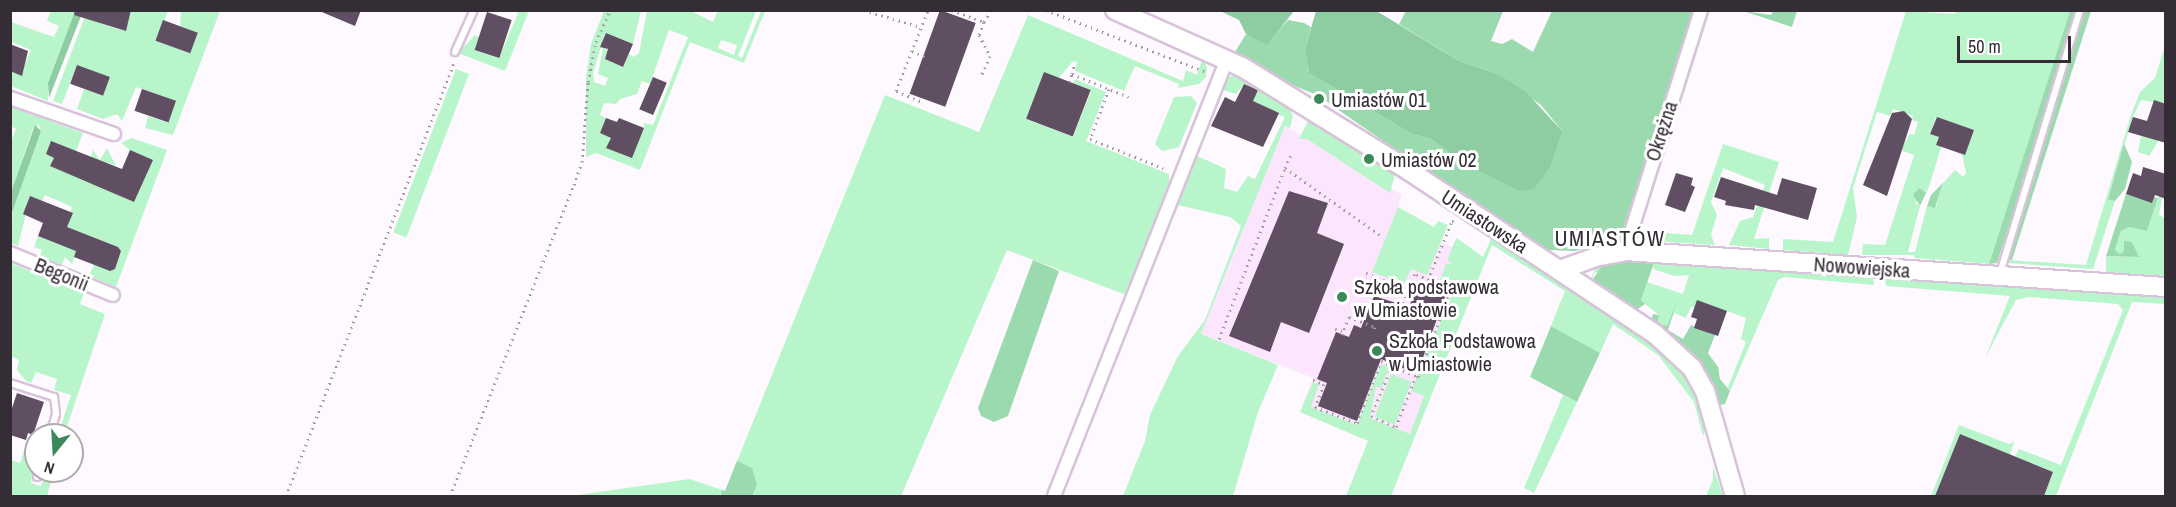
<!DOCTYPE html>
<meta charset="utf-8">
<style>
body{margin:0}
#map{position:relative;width:2176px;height:507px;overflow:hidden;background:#fdf9fe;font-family:"Archivo Narrow",sans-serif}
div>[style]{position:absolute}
.built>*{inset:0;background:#fce6fe}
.green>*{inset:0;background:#b9f5cb;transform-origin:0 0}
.forest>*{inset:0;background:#9bdaae}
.water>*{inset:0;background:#8ecca1}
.building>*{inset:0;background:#604e62;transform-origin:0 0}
.path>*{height:3px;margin-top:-1.5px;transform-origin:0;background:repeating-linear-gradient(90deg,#a29ca3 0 1.5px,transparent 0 6px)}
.roads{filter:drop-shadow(2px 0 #d8c3db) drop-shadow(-2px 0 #d8c3db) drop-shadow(0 2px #d8c3db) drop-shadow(0 -2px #d8c3db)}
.lane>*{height:6px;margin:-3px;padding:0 3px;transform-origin:3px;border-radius:3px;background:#fff}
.street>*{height:12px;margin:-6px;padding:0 6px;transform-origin:6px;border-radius:6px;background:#fff}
.secondary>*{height:18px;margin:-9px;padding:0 9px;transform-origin:9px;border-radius:9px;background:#fff}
.dots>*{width:16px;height:16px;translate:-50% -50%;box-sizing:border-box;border:3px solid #fff;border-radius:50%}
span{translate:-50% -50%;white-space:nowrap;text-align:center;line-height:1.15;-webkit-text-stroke:6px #fff;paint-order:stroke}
.poi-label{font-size:20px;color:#352d36}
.left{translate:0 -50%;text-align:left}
.street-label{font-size:20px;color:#352d36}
.quarter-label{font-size:22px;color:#352d36;letter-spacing:1.5px}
.frame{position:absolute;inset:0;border:12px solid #352d36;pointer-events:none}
.north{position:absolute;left:24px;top:423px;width:60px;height:60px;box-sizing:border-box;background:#fff;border:2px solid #aeabaf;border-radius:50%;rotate:198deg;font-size:16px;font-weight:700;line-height:24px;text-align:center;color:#352d36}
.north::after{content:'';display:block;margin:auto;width:21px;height:27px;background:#3a8959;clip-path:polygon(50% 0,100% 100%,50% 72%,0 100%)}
.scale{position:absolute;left:1957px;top:36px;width:114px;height:27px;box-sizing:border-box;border:3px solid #352d36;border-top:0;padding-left:8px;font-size:18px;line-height:21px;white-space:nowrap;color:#352d36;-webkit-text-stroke:4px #fff;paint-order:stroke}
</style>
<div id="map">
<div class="built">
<i style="clip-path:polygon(1285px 126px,1402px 195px,1397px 210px,1444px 235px,1441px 242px,1452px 247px,1455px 241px,1483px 260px,1407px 452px,1300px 412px,1313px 378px,1201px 334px)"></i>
</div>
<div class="green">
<i style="clip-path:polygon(evenodd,1956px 10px,2070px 11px,1989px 264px,1915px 258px,1914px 255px,1862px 255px,1863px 244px,1885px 245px,1914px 155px,1900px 150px,1910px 134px,1914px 135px,1918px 122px,1912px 120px,1913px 116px,1893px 109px,1890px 116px,1877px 112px,1853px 188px,1857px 217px,1848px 255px,1783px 250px,1783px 239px,1833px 242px,1906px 11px,1955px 14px,1956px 10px,1936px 117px,1974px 130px,1962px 154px,1966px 173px,1963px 177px,1955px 170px,1943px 183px,1936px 207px,1927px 206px,1915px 252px,1908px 252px,1920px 206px,1915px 203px,1930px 184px,1941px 147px,1936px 145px,1939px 137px,1930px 134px,1936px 117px)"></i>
<i style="clip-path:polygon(51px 11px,75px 11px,48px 83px,48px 101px,11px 86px,11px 70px,21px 73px,31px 50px,12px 42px,11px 22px,54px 37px,59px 26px,47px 21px)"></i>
<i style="clip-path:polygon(87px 11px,102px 24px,125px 31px,131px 11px,168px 11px,156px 41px,190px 53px,197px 33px,180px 26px,181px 11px,220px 11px,173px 135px,145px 128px,148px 116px,168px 123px,176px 101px,136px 87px,122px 121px,117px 114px,103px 119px,77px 109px,84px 89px,103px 96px,77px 65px,62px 104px,53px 101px)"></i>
<i style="clip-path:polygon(519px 11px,529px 11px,505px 71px,458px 53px,475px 35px,479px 37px,475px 50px,499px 58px)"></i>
<i style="clip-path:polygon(evenodd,604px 11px,641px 11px,633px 44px,605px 34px,593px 73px,594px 82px,605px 86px,608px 78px,598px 74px,603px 48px,608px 50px,605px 59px,623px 67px,629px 54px,634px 57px,639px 53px,647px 11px,691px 11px,713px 22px,718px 11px,756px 11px,738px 56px,742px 58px,761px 11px,765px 11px,744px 63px,690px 42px,640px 170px,596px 153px,586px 157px,586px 77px,591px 44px,604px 11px,669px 30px,688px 37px,653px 125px,644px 123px,644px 128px,607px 148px,611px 138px,600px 133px,606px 118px,600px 115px,604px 103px,616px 104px,620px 99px,637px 94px,642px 81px,650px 84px,669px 30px,604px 11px,721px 40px,737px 45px,734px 55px,718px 48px,721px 40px)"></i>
<i style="clip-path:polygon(1704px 11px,1710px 11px,1640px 231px,1692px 235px,1723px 144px,1779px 162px,1754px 239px,1769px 238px,1769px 249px,1729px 245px,1740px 221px,1753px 217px,1765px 185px,1723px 168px,1711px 202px,1717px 215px,1711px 235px,1715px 245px,1650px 241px,1638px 237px,1635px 229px)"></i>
<i style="clip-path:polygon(1028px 15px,1183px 81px,1186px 70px,1197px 75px,1203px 57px,1207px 68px,1206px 77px,1199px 84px,1178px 88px,1179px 84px,1135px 66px,1124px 91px,1075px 71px,1077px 62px,1073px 61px,1059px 78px,1044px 73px,1026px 119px,1073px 137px,1091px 91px,1073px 83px,1075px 79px,1106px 92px,1086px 141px,1169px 174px,1169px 183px,1129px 296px,1007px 250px,901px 496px,571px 496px,690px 479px,725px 491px,885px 95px,979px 132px)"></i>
<i style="clip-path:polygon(2165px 46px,2165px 104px,2141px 100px,2133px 117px,2108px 198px,2115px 201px,2093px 269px,2008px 263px,2007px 260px,2086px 265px,2131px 115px,2140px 92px,2155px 78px)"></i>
<i style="left:456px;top:69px;width:14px;height:175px;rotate:21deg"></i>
<i style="clip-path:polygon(1238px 75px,1288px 103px,1293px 117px,1290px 128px,1285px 126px,1201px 334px,1278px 365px,1258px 412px,1233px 496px,1123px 496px,1145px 441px,1150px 415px,1178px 356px,1205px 320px,1241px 226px,1230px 217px,1178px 205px,1195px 155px,1226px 169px,1224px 188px,1237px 192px,1248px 176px,1255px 179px,1285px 117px,1251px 104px,1258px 90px,1244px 84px,1236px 94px,1222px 90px,1230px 76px)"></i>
<i style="clip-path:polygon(1191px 96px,1197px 103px,1179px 147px,1162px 151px,1155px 144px,1174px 97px)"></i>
<i style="clip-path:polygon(11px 107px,83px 133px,76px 151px,51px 142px,46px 154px,54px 158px,51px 166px,83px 179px,93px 150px,100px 160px,107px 148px,116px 166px,109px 163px,99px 186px,133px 202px,130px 150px,121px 143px,131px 138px,167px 150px,116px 287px,89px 276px,94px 265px,115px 268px,121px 251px,118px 247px,83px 234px,72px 264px,65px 257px,62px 265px,40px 256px,42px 250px,34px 247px,38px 236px,61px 245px,72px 207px,45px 195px,42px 201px,30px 197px,18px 246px,11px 243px,13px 203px,41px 131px,39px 125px,33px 128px,11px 192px,11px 142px,16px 129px,11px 126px)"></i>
<i style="clip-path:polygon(1308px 121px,1365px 155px,1363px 158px,1371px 163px,1373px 160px,1395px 174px,1390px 193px,1307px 139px,1299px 139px)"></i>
<i style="clip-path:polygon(2141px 136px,2159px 140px,2149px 156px,2138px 152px)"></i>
<i style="clip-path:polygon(2165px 177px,2159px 215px,2165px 218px,2165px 276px,2106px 272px,2106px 256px,2138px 257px,2125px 251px,2120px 254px,2115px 250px,2117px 243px,2121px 231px,2129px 227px,2147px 231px)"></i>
<i style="clip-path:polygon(1398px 207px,1434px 227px,1438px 221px,1448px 225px,1427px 275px,1411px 269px,1404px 284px,1372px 272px)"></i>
<i style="clip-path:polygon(1492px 237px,1498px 237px,1669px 355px,1696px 393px,1709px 424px,1703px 436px,1694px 402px,1658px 355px,1613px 324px,1600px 353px,1551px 326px,1565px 291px,1492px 245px,1391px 496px,1346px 496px,1368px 441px,1300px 412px,1313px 382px,1319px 384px,1311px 407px,1357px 425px,1381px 364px,1390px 367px,1381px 388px,1376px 386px,1370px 418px,1410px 434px,1424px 396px,1411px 391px,1456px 286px,1440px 280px,1446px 264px,1453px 263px,1447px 260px,1455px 241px,1457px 238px,1483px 257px)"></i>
<i style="clip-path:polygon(1628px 259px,1814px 273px,1826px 277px,1828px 273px,1869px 276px,1874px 281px,1874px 285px,1784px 277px,1778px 280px,1730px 391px,1728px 387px,1746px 342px,1741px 339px,1746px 318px,1727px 311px,1691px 307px,1686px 318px,1675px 313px,1678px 307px,1667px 326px,1658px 323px,1659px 315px,1641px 301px,1647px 282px,1683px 294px,1689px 275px,1674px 276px,1653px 269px,1654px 264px,1594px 273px,1593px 279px,1592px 276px,1597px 266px,1605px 263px)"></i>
<i style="clip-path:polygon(10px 263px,84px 293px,80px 304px,105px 314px,64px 435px,58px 435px,71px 395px,54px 390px,57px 379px,36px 372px,31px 383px,26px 381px,17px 370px,19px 360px,11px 356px)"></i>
<i style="clip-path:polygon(1894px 277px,2058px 287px,2072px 292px,2079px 289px,2165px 295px,2165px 304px,2132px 302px,2056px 496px,2044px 496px,2053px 472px,2039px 466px,2027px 496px,2020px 496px,2033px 464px,2015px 457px,2019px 449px,2061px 465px,2123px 310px,2118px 304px,2028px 297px,2016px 300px,1985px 358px,2010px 296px,1886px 286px,1885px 280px)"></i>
<i style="left:1391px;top:374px;width:22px;height:46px;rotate:21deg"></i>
<i style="clip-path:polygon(1563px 395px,1577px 402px,1534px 493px,1524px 488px)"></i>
<i style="clip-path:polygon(1959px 425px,2009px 444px,2014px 442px,2010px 455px,1988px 446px,1968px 496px,1959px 496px,1981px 443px,1960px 434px,1935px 496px,1931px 496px)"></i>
<i style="clip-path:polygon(24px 451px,33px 463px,31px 483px,41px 486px,46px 471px,54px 471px,47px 496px,11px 496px,11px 460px,20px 463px)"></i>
<i style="clip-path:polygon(1713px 467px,1723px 496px,1706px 496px,1713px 480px)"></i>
</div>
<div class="forest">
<i style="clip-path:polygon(1406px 11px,1503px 11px,1491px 41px,1502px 44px,1512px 39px,1533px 52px,1552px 11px,1696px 11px,1620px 238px,1575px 251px,1549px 250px,1477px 206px,1317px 95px,1292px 85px,1235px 52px,1246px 34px,1267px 44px,1288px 20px,1304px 23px,1311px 27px,1305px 49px,1309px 73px,1412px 134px,1431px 139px,1465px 164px,1490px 174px,1562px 131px,1541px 105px,1495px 73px,1461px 62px,1399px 24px)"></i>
<i style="clip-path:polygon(1743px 11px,1771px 15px,1773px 11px,1797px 11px,1792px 27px)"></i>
<i style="clip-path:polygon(2070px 11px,2077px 11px,2021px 190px,1997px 263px,1989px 264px)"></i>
<i style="clip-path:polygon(2084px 11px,2091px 11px,2012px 260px,2007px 260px)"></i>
<i style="clip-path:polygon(2124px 144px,2132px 162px,2125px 189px,2115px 201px,2108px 199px)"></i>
<i style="clip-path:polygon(1943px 183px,1935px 208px,1927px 206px,1931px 195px)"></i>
<i style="clip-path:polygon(1930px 184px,1920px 206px,1913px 195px,1919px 188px,1925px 192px)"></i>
<i style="clip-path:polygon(2126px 194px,2152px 202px,2154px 197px,2158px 198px,2147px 231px,2129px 227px,2121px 231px,2117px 243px,2115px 250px,2120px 254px,2124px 251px,2124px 241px,2132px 242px,2139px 257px,2106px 256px)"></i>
<i style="clip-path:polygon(1033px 260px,1059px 271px,1008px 416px,994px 422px,981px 416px,978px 408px)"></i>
<i style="clip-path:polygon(1625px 261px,1654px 263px,1641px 300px,1645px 304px,1635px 311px,1593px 279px,1602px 266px)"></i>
<i style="clip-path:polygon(1676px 305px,1668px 330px,1683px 339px,1691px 325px,1715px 335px,1708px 353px,1718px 367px,1720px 379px,1730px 391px,1725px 404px,1720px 405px,1700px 364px,1651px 321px,1653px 314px,1659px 315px,1658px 323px,1667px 326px)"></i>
<i style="clip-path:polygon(1551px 326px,1600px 353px,1577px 402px,1530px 377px)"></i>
<i style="clip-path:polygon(737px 461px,752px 468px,757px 485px,752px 496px,722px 496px,721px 490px,725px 491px)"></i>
</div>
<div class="water">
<i style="clip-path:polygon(75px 11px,83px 11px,49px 98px,48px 83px)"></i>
<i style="clip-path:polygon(1220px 11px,1294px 11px,1267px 45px,1246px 34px,1239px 20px)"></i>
<i style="clip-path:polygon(1316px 11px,1378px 12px,1461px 62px,1495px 73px,1525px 91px,1562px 131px,1550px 167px,1534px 189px,1520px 191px,1465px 164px,1431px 139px,1412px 134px,1309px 73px,1305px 49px)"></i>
<i style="clip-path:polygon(35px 125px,41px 131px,11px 215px,11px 192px)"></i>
</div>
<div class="building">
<i style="clip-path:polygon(75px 10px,131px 10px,126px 31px,74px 15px)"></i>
<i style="clip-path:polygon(317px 10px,361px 10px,355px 26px)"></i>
<i style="left:940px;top:10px;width:38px;height:89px;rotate:20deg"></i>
<i style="left:487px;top:12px;width:26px;height:40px;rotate:18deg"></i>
<i style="left:163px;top:20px;width:37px;height:22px;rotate:20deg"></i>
<i style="clip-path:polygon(606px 33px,633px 44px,623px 67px,605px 59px,608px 49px,600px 47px)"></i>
<i style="clip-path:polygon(10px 44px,28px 51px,22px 76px,10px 71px)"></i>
<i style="left:77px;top:65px;width:35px;height:20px;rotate:20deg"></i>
<i style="left:1044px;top:72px;width:50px;height:50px;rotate:21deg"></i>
<i style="left:653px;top:77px;width:15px;height:35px;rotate:23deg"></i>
<i style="clip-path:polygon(1244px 84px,1258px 90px,1253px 101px,1279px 113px,1263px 147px,1211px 126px,1225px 97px,1235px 102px)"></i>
<i style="left:142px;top:89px;width:36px;height:23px;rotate:19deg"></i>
<i style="clip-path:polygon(2154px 100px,2166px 104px,2166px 143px,2128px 132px,2133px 117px,2147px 121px)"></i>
<i style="clip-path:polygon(1904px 111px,1912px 119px,1887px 196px,1863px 185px,1892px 113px)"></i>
<i style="clip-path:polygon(1937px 117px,1974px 130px,1965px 155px,1936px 145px,1939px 137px,1930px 134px)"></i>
<i style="clip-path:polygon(606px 118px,617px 122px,619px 118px,644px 128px,632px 158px,606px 148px,611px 138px,600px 133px)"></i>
<i style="clip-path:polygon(51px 141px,122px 169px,130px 150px,153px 160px,134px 202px,50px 166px,54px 158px,46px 154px)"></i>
<i style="clip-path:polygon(2143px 167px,2166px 174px,2166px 199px,2155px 195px,2152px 203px,2126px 194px,2133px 173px,2141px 176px)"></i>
<i style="clip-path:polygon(1676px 173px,1693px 178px,1691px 185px,1695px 187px,1685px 212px,1665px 205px)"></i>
<i style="clip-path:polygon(1721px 177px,1777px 195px,1782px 178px,1817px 188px,1808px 220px,1755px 205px,1754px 210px,1725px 205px,1726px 201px,1714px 197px)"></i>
<i style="clip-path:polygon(1289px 191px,1328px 203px,1317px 233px,1344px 244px,1309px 333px,1281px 322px,1270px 352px,1229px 336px)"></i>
<i style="clip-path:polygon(30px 196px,73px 213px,67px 227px,118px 247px,121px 251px,115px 269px,110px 271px,74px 257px,76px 251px,38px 236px,43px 223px,23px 214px)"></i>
<i style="clip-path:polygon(1418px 285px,1446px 294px,1417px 374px,1381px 359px,1357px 421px,1318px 406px,1327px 383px,1317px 379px,1336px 332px,1349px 337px,1354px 325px,1361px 328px,1374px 296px,1409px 307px)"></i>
<i style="clip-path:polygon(1697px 300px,1727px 311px,1718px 336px,1694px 328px,1697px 319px,1691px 317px)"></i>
<i style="clip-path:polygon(17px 393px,44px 402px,33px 435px,28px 433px,26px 440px,10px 435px,10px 414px)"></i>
<i style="clip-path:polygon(1960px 434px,2053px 472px,2044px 496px,1935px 496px)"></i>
</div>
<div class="path">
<i style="left:864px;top:10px;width:59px;rotate:16.6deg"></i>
<i style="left:952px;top:10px;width:34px;rotate:21deg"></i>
<i style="left:984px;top:22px;width:14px;rotate:111deg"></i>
<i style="left:979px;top:35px;width:24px;rotate:62deg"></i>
<i style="left:990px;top:56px;width:24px;rotate:114deg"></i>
<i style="left:1046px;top:10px;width:173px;rotate:21.1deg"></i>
<i style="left:984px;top:22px;width:12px;rotate:-59deg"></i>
<i style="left:912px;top:51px;width:17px;rotate:24deg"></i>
<i style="left:1072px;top:74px;width:12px;rotate:-76deg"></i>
<i style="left:1069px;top:82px;width:9px;rotate:-69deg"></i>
<i style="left:1072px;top:74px;width:61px;rotate:22deg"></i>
<i style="left:1109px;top:89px;width:53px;rotate:110.8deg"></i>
<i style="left:1090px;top:139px;width:79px;rotate:21.7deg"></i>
<i style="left:920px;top:101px;width:26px;rotate:-157deg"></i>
<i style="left:896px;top:91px;width:87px;rotate:-68.4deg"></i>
<i style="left:1285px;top:168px;width:17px;rotate:-66deg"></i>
<i style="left:1366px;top:273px;width:26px;rotate:23deg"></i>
<i style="left:1390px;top:283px;width:18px;rotate:109deg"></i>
<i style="left:1428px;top:280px;width:64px;rotate:-67.9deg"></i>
<i style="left:1452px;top:221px;width:4px;rotate:14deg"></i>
<i style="left:1429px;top:289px;width:9px;rotate:-69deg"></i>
<i style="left:1335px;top:329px;width:8px;rotate:14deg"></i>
<i style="left:1342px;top:335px;width:19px;rotate:-69deg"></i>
<i style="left:1349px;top:317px;width:28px;rotate:21deg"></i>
<i style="left:1375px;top:327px;width:5px;rotate:112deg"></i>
<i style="left:1219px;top:339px;width:183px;rotate:-68.9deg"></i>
<i style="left:1285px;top:168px;width:116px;rotate:35.2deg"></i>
<i style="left:1392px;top:366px;width:54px;rotate:112.8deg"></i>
<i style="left:1371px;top:416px;width:27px;rotate:24deg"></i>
<i style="left:1396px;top:427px;width:55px;rotate:-68.6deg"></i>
<i style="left:1313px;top:380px;width:12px;rotate:20deg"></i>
<i style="left:1324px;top:384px;width:25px;rotate:111deg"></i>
<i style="left:1315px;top:407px;width:45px;rotate:20.9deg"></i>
<i style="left:1357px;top:423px;width:66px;rotate:-68.8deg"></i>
<i style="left:1381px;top:361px;width:40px;rotate:23.4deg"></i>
<i style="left:1418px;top:377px;width:94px;rotate:-69.4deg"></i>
<i style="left:1451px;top:289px;width:39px;rotate:-157deg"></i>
<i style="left:1415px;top:274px;width:33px;rotate:111deg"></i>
<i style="left:286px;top:496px;width:464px;rotate:-68.8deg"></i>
<i style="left:450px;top:496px;width:335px;rotate:-68.3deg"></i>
<i style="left:574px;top:185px;width:24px;rotate:-71deg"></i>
<i style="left:582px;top:162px;width:80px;rotate:-85.7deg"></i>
<i style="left:588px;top:82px;width:41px;rotate:-78.7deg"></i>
<i style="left:596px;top:42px;width:35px;rotate:-66deg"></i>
</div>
<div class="roads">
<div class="lane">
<i style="left:455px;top:52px;width:46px;rotate:-65.7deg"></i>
<i style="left:2000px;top:273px;width:275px;rotate:-73.1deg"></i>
<i style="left:10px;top:383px;width:46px;rotate:17.7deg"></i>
<i style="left:54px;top:397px;width:17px;rotate:83deg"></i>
<i style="left:56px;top:414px;width:22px;rotate:106deg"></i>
<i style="left:37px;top:477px;width:6px;rotate:-72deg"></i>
</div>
<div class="street">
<i style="left:10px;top:98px;width:110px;rotate:19.1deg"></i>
<i style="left:1625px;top:251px;width:253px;rotate:-72.5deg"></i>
<i style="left:10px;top:253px;width:111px;rotate:22.2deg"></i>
<i style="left:1054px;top:496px;width:469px;rotate:-68.4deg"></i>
</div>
<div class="secondary">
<i style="left:1115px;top:10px;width:139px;rotate:24.2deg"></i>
<i style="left:1242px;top:67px;width:195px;rotate:31.8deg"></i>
<i style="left:1408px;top:170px;width:296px;rotate:33.6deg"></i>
<i style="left:1655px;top:334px;width:50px;rotate:42.6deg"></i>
<i style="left:1692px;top:368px;width:26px;rotate:61deg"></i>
<i style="left:1705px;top:391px;width:109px;rotate:74.1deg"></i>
<i style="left:1560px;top:270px;width:37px;rotate:-20deg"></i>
<i style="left:1595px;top:257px;width:31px;rotate:-11deg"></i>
<i style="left:1625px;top:251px;width:542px;rotate:3.81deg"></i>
</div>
</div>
<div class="dots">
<i style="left:1319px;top:99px;background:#3a8959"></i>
<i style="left:1369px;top:159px;background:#3a8959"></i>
<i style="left:1342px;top:297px;background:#3a8959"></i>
<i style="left:1377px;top:351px;background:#3a8959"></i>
</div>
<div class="poi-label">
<span class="left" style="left:1331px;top:99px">Umiastów 01</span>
<span class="left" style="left:1381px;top:159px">Umiastów 02</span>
<span class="left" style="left:1354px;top:298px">Szkoła podstawowa<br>w Umiastowie</span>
<span class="left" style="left:1389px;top:352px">Szkoła Podstawowa<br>w Umiastowie</span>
</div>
<div class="street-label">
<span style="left:1661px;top:131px;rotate:-72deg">Okrężna</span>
<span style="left:1485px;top:221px;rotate:33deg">Umiastowska</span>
<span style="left:1862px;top:267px;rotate:4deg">Nowowiejska</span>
<span style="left:62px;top:274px;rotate:22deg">Begonii</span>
</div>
<div class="quarter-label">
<span style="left:1610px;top:239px">UMIASTÓW</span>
</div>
<div class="frame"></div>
<div class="north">N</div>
<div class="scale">50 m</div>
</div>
